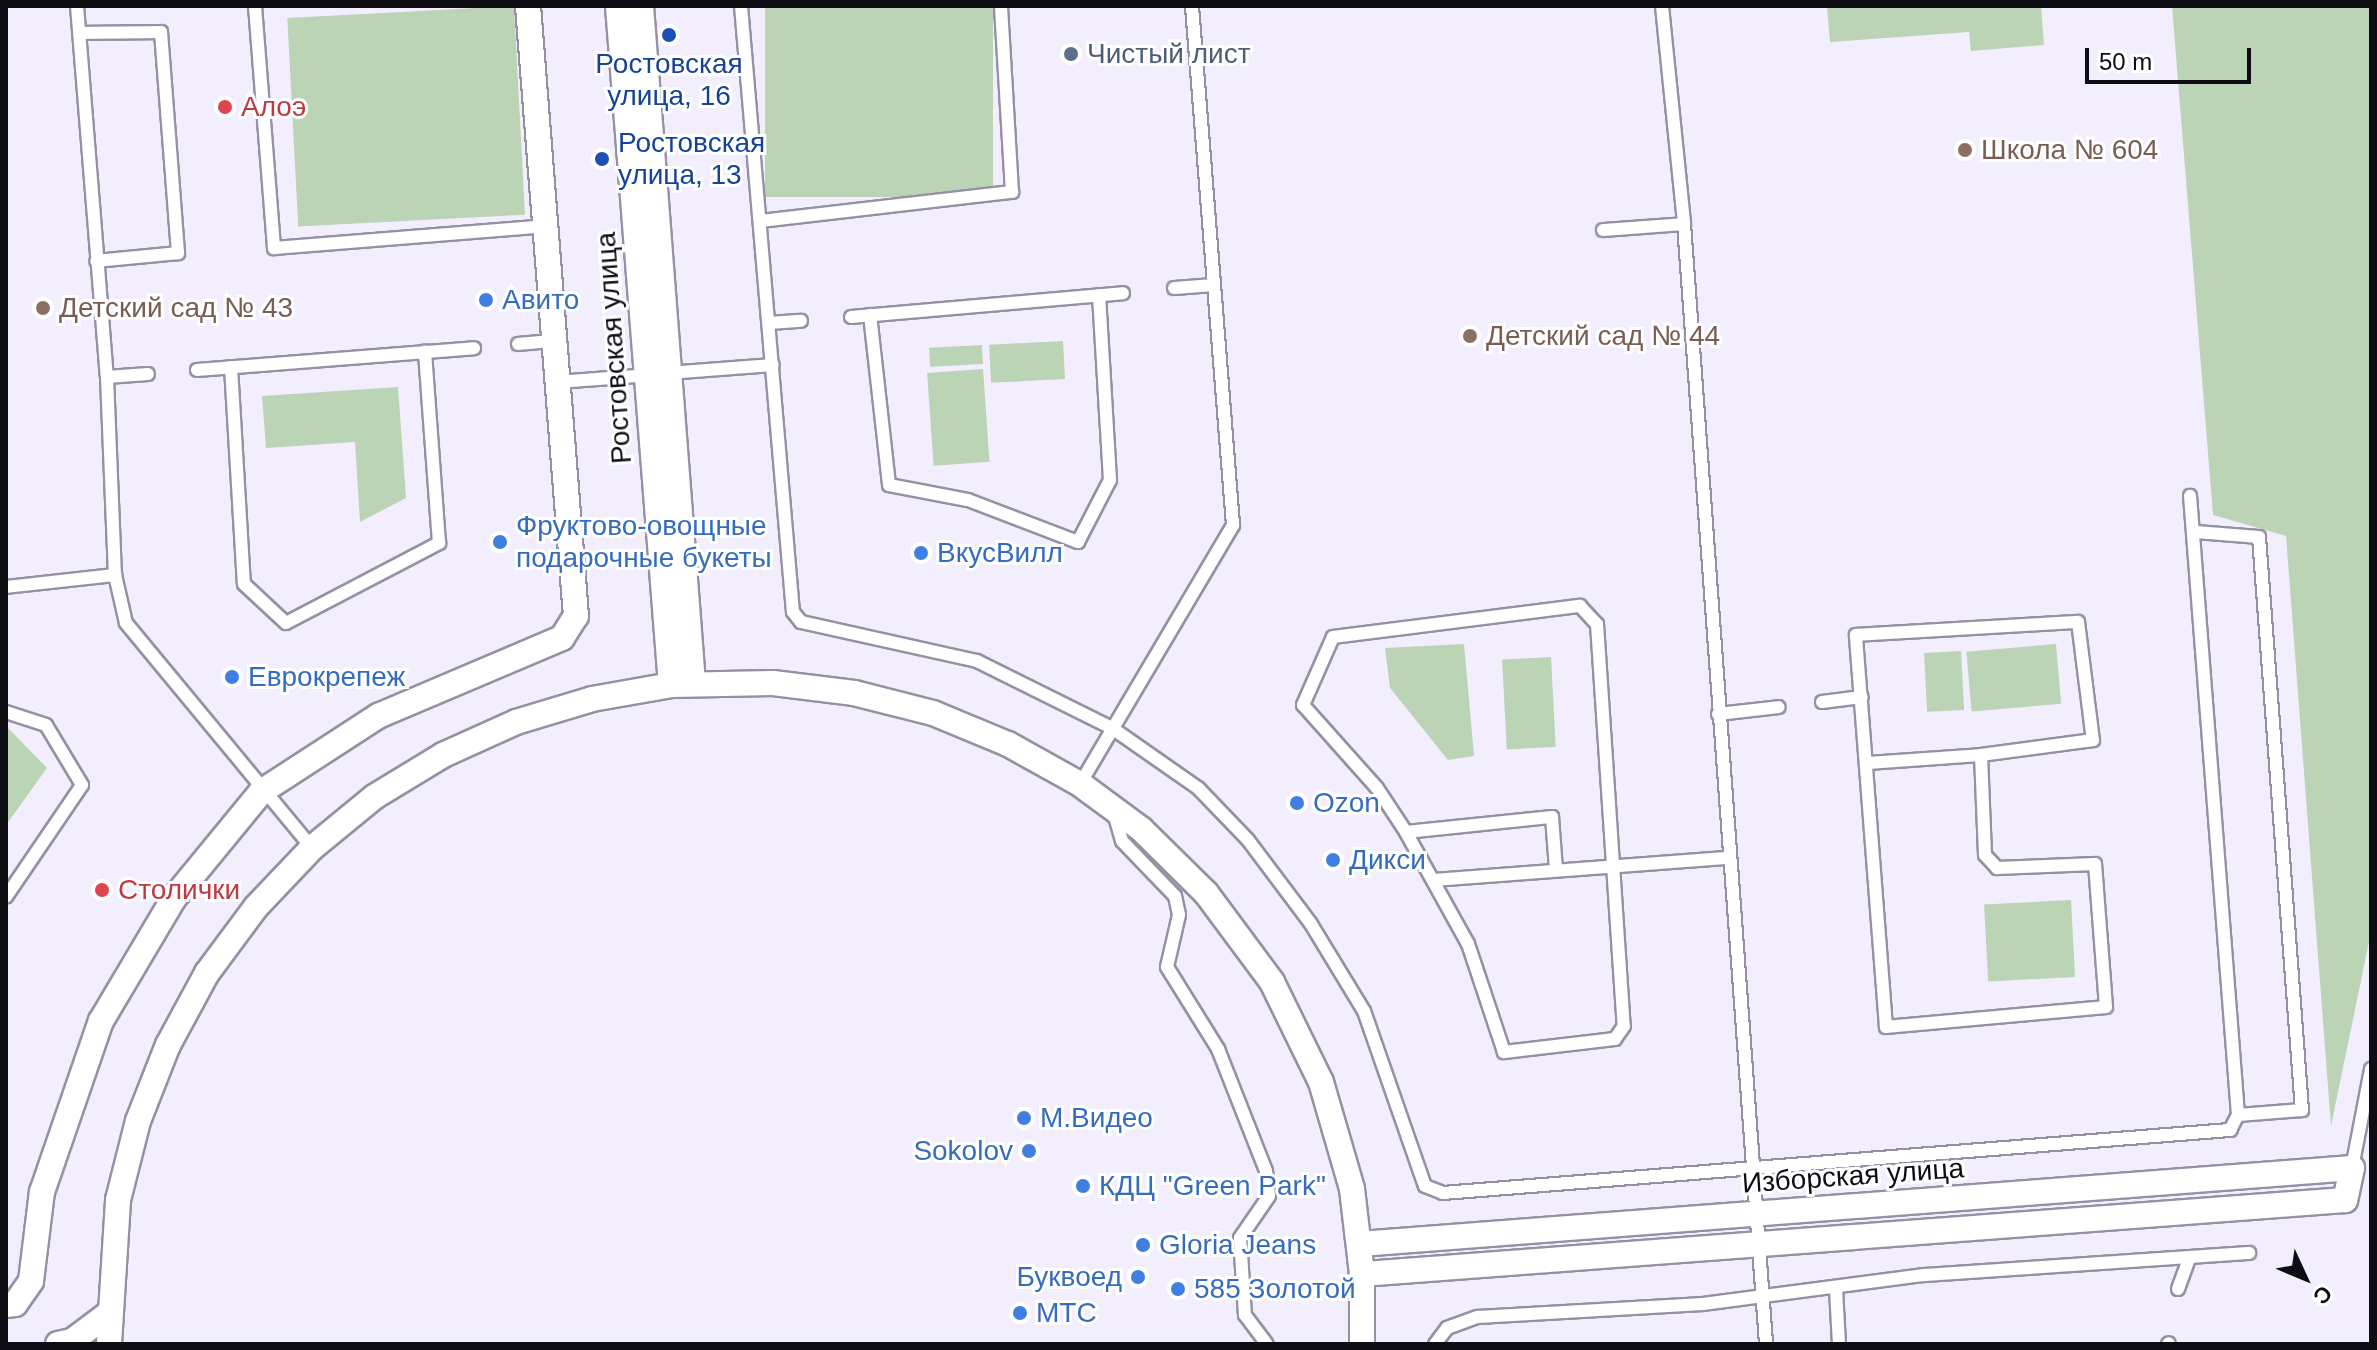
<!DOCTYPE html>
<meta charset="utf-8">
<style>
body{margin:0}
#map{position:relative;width:2377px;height:1350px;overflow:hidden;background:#f2eefe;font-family:Arial,sans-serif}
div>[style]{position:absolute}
.green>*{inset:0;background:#bad4b5;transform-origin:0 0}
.roads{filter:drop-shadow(2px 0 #9591a3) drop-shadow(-2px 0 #9591a3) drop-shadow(0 2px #9591a3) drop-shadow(0 -2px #9591a3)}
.service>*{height:12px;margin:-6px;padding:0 6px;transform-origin:6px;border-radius:6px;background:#fff}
.minor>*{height:24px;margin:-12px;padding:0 12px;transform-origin:12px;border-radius:12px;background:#fff}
.dots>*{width:22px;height:22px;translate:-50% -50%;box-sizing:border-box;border:4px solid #fff;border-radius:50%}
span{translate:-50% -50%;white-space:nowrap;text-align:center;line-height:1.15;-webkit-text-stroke:6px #fff;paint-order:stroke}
.service-label{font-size:28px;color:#4e5e75}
.left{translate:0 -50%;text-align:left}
.transit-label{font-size:28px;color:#164399}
.health-label{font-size:28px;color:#be3a42}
.education-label{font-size:28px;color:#785e54}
.shop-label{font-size:28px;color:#366cbe}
.right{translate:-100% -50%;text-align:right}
.street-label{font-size:28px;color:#0f0d14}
.frame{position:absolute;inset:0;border:8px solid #0f0d14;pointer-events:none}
.north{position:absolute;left:2265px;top:1238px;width:80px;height:80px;-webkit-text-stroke:6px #fff;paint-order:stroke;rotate:134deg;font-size:22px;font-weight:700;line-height:32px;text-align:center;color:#0f0d14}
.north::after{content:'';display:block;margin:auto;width:28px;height:36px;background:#0f0d14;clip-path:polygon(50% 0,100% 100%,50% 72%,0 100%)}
.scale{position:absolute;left:2085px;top:48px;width:166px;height:36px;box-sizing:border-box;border:4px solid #0f0d14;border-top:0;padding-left:10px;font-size:24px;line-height:28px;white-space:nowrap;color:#0f0d14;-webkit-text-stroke:6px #fff;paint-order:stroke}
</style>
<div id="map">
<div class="green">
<i style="left:514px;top:6px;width:209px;height:227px;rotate:87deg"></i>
<i style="left:765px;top:6px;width:228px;height:191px"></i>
<i style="clip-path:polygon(1827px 6px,2041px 6px,2044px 45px,1971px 51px,1969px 32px,1830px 42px)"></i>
<i style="clip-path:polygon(2172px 6px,2371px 6px,2371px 932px,2331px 1126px,2286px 536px,2213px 515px)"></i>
<i style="left:1063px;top:341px;width:38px;height:74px;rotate:87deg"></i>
<i style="left:982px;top:345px;width:19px;height:53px;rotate:87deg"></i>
<i style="left:983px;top:369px;width:93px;height:56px;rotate:86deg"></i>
<i style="clip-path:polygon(398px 387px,406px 498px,360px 522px,355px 442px,266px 448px,262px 396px)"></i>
<i style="clip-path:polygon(1464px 644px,1474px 756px,1448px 760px,1390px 688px,1385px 648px)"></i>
<i style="left:2056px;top:644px;width:60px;height:90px;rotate:85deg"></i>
<i style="left:1961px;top:651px;width:59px;height:37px;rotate:87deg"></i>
<i style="left:1551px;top:657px;width:90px;height:49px;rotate:87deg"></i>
<i style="clip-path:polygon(6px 726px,47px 768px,6px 825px)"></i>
<i style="left:2071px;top:900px;width:77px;height:87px;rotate:87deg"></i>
</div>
<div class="roads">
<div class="service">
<i style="left:77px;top:6px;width:372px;rotate:85.4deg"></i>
<i style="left:107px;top:377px;width:198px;rotate:87.7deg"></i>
<i style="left:115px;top:575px;width:49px;rotate:77.1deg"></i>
<i style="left:126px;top:623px;width:292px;rotate:50.4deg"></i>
<i style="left:255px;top:6px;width:243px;rotate:85.5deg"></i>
<i style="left:274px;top:248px;width:272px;rotate:-4.6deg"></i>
<i style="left:741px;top:6px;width:608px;rotate:85.1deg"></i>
<i style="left:793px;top:612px;width:13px;rotate:51deg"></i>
<i style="left:801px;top:622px;width:180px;rotate:12.5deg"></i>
<i style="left:977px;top:661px;width:151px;rotate:26.4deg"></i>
<i style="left:1112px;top:728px;width:105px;rotate:34.9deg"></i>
<i style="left:1198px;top:788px;width:72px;rotate:46.1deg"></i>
<i style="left:1248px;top:840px;width:105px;rotate:53.1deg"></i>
<i style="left:1311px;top:924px;width:102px;rotate:58.7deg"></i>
<i style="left:1364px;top:1011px;width:185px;rotate:70.8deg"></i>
<i style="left:1425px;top:1186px;width:19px;rotate:21deg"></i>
<i style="left:1443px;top:1193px;width:790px;rotate:-4.58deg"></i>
<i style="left:2230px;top:1130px;width:17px;rotate:-62deg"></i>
<i style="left:2238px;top:1115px;width:621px;rotate:-94.43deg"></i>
<i style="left:1662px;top:6px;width:219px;rotate:84.2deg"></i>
<i style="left:1684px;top:224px;width:1123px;rotate:85.81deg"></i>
<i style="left:80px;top:33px;width:81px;rotate:-0.7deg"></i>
<i style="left:161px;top:32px;width:222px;rotate:85.6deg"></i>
<i style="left:178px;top:253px;width:82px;rotate:174.4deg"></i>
<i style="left:760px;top:221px;width:254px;rotate:-6.6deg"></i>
<i style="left:1012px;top:192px;width:186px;rotate:-93.4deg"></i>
<i style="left:1603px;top:230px;width:81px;rotate:-4.2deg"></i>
<i style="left:1174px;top:288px;width:40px;rotate:-4.3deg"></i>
<i style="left:870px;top:315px;width:171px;rotate:83.6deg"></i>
<i style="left:889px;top:485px;width:80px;rotate:10.8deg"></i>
<i style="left:968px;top:500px;width:118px;rotate:20.9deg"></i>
<i style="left:1078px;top:542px;width:70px;rotate:-62.7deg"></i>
<i style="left:1110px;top:480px;width:185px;rotate:-93.4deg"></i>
<i style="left:851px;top:317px;width:273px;rotate:-5deg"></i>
<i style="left:769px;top:323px;width:32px;rotate:-4deg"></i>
<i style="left:518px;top:344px;width:36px;rotate:-5deg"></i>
<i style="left:231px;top:367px;width:217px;rotate:86.6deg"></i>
<i style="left:244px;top:584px;width:57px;rotate:42.9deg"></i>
<i style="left:286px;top:623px;width:173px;rotate:-27.6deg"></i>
<i style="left:439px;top:543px;width:192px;rotate:-94.2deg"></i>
<i style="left:197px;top:370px;width:278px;rotate:-4.5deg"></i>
<i style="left:668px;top:373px;width:105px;rotate:-4.4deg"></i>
<i style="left:107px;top:377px;width:41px;rotate:-4.2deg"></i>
<i style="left:557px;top:382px;width:93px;rotate:-4.3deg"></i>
<i style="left:2196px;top:532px;width:63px;rotate:4.5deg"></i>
<i style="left:2259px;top:537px;width:575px;rotate:85.71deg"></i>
<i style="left:2302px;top:1110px;width:64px;rotate:175.5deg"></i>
<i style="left:6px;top:587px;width:110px;rotate:-6.3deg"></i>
<i style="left:1580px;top:606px;width:25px;rotate:47deg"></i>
<i style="left:1597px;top:624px;width:403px;rotate:86.2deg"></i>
<i style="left:1624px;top:1026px;width:16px;rotate:125deg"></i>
<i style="left:1615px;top:1039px;width:112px;rotate:173.3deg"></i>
<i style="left:1504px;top:1052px;width:114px;rotate:-108.4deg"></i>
<i style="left:1468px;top:944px;width:128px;rotate:-119deg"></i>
<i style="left:1406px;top:832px;width:53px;rotate:-123.4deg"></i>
<i style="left:1377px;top:788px;width:111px;rotate:-131.7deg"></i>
<i style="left:1303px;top:705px;width:74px;rotate:-66.2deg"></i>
<i style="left:1333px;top:637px;width:249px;rotate:-7.2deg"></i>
<i style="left:2078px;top:622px;width:119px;rotate:82.8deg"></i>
<i style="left:2093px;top:740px;width:113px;rotate:172.4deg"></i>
<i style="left:1981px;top:755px;width:100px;rotate:87.7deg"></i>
<i style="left:1985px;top:855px;width:18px;rotate:47deg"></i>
<i style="left:1997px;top:868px;width:98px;rotate:-2.3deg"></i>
<i style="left:2095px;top:864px;width:143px;rotate:85.6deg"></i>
<i style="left:2106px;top:1007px;width:221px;rotate:174.8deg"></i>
<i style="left:1886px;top:1027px;width:393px;rotate:-94.4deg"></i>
<i style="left:1856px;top:635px;width:222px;rotate:-3.4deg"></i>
<i style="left:1822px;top:702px;width:40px;rotate:-7.1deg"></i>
<i style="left:6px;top:712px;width:42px;rotate:18deg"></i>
<i style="left:46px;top:725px;width:70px;rotate:59deg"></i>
<i style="left:82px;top:785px;width:135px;rotate:124.2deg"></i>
<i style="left:1718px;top:714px;width:61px;rotate:-6.5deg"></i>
<i style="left:1867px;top:763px;width:114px;rotate:-4deg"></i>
<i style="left:1080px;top:784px;width:301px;rotate:-59.4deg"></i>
<i style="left:1233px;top:525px;width:521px;rotate:-94.52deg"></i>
<i style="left:1114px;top:813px;width:29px;rotate:74deg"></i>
<i style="left:1122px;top:841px;width:76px;rotate:46.1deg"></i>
<i style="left:1175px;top:896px;width:19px;rotate:78deg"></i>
<i style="left:1179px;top:915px;width:53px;rotate:103deg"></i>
<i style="left:1167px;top:967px;width:97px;rotate:58.1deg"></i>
<i style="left:1218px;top:1049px;width:131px;rotate:68.5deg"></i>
<i style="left:1266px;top:1171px;width:25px;rotate:83deg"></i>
<i style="left:1269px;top:1196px;width:51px;rotate:124.6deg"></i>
<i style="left:1240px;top:1238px;width:77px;rotate:86.3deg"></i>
<i style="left:1245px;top:1315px;width:36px;rotate:53deg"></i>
<i style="left:1406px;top:832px;width:147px;rotate:-5.9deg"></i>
<i style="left:1552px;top:817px;width:52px;rotate:85.6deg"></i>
<i style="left:1433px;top:880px;width:297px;rotate:-4.3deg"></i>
<i style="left:2352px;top:1168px;width:101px;rotate:-79.1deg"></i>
<i style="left:1836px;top:1289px;width:55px;rotate:86.9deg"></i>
<i style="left:2178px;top:1289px;width:33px;rotate:-70deg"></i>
<i style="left:1435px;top:1344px;width:20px;rotate:-53deg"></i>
<i style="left:1447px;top:1328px;width:33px;rotate:-20deg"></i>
<i style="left:1478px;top:1317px;width:225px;rotate:-3.3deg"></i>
<i style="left:1703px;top:1304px;width:223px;rotate:-7.5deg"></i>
<i style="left:1924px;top:1275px;width:326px;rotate:-3.9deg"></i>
<i style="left:2168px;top:1344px;width:1px;rotate:-45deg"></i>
</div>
<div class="minor">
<i style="left:618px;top:6px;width:681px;rotate:85.54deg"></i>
<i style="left:641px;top:6px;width:679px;rotate:85.61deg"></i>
<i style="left:1360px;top:1244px;width:995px;rotate:-4.38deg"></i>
<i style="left:2352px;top:1168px;width:33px;rotate:102deg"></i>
<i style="left:2345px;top:1200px;width:986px;rotate:175.69deg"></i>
<i style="left:6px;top:1305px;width:9px;rotate:-6deg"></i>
<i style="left:15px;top:1304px;width:28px;rotate:-55deg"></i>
<i style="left:31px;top:1281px;width:90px;rotate:-83deg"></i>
<i style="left:42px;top:1192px;width:181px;rotate:-71deg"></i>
<i style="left:101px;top:1021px;width:143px;rotate:-59.3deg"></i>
<i style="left:174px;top:898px;width:137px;rotate:-50.6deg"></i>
<i style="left:261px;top:792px;width:140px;rotate:-33deg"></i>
<i style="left:378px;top:716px;width:200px;rotate:-23deg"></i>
<i style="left:562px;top:638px;width:26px;rotate:-58deg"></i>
<i style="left:576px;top:616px;width:612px;rotate:-94.5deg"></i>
<i style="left:58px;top:1344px;width:14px;rotate:-12deg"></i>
<i style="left:72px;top:1341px;width:45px;rotate:-36.9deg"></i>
<i style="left:109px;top:1344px;width:144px;rotate:-86.4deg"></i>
<i style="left:118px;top:1200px;width:81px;rotate:-75.8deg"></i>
<i style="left:138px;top:1121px;width:82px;rotate:-68.5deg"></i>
<i style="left:168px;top:1045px;width:82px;rotate:-61.6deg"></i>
<i style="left:207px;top:973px;width:82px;rotate:-53.4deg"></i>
<i style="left:256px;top:907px;width:81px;rotate:-46.5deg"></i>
<i style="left:312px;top:848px;width:80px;rotate:-39.4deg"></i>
<i style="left:374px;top:797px;width:81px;rotate:-31.3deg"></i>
<i style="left:443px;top:755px;width:80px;rotate:-24.3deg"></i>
<i style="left:516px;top:722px;width:79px;rotate:-16.8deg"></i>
<i style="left:592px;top:699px;width:80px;rotate:-10deg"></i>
<i style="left:671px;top:685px;width:102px;rotate:-1.1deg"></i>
<i style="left:773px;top:683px;width:82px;rotate:7deg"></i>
<i style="left:854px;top:693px;width:81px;rotate:14.2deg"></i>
<i style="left:933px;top:713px;width:81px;rotate:22.5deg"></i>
<i style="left:1008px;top:744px;width:82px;rotate:29.1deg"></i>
<i style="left:1080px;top:784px;width:76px;rotate:36.4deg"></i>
<i style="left:1141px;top:829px;width:91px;rotate:44.6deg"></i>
<i style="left:1206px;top:893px;width:111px;rotate:53.4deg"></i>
<i style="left:1272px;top:982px;width:111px;rotate:63.9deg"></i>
<i style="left:1321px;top:1082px;width:111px;rotate:73.8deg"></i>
<i style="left:1352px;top:1189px;width:86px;rotate:83.3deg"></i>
<i style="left:1362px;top:1274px;width:70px;rotate:90deg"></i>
</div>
</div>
<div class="dots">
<i style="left:669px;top:35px;background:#1a4fb4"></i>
<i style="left:1071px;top:54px;background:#5c6f8a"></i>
<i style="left:225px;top:107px;background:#e0444e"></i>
<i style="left:1965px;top:150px;background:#8d6e63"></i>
<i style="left:602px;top:159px;background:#1a4fb4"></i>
<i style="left:486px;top:300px;background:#3f7fe0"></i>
<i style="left:43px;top:308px;background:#8d6e63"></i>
<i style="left:1470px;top:336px;background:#8d6e63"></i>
<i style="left:500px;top:542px;background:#3f7fe0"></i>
<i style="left:921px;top:553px;background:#3f7fe0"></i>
<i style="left:232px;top:677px;background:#3f7fe0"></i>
<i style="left:1297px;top:803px;background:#3f7fe0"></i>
<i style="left:1333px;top:860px;background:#3f7fe0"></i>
<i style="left:102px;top:890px;background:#e0444e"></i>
<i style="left:1024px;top:1118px;background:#3f7fe0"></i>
<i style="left:1029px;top:1151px;background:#3f7fe0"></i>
<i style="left:1083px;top:1186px;background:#3f7fe0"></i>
<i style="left:1143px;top:1245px;background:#3f7fe0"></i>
<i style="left:1138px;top:1277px;background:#3f7fe0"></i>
<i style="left:1178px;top:1289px;background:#3f7fe0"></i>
<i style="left:1020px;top:1313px;background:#3f7fe0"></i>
</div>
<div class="service-label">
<span class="left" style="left:1087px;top:54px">Чистый лист</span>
</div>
<div class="transit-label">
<span style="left:669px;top:80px">Ростовская<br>улица, 16</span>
<span class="left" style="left:618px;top:159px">Ростовская<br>улица, 13</span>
</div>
<div class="health-label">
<span class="left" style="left:241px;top:107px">Алоэ</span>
<span class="left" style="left:118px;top:890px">Столички</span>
</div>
<div class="education-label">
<span class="left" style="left:1981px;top:150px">Школа № 604</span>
<span class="left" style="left:59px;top:308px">Детский сад № 43</span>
<span class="left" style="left:1486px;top:336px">Детский сад № 44</span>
</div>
<div class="shop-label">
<span class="left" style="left:502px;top:300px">Авито</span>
<span class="left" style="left:516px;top:542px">Фруктово-овощные<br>подарочные букеты</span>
<span class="left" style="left:937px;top:553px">ВкусВилл</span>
<span class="left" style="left:248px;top:677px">Еврокрепеж</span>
<span class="left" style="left:1313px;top:803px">Ozon</span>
<span class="left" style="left:1349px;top:860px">Дикси</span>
<span class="left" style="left:1040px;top:1118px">М.Видео</span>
<span class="right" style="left:1013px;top:1151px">Sokolov</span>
<span class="left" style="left:1099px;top:1186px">КДЦ "Green Park"</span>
<span class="left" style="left:1159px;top:1245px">Gloria Jeans</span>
<span class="right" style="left:1122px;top:1277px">Буквоед</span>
<span class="left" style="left:1194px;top:1289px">585 Золотой</span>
<span class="left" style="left:1036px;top:1313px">МТС</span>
</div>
<div class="street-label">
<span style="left:614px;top:348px;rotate:-94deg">Ростовская улица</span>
<span style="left:1853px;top:1176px;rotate:-4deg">Изборская улица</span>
</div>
<div class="frame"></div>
<div class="north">С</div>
<div class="scale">50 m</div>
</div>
